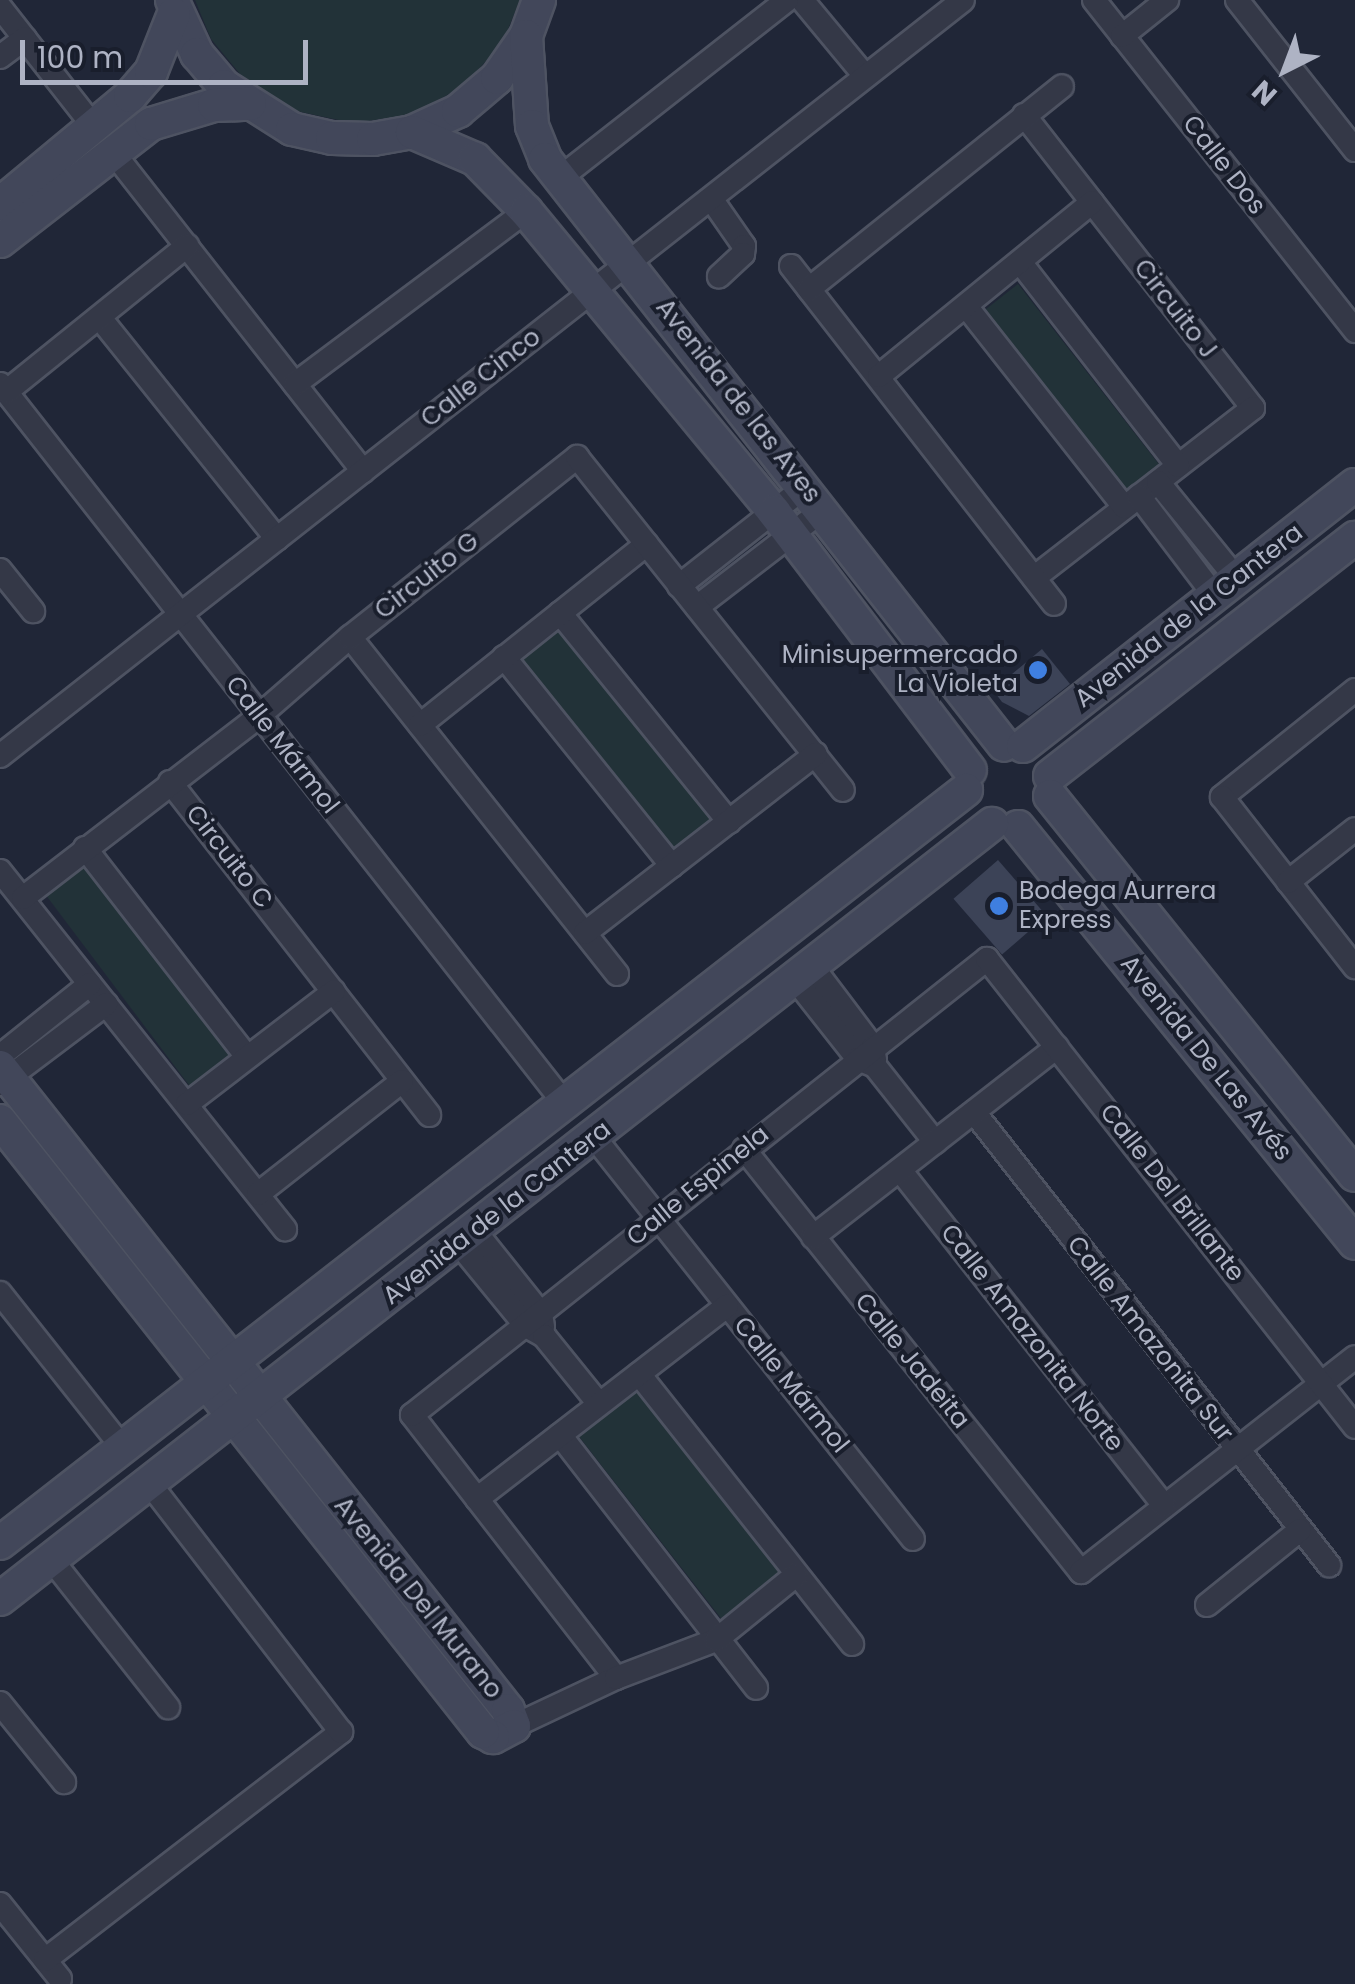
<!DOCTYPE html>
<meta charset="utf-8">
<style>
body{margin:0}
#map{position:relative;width:1355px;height:1984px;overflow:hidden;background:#202637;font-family:Poppins,sans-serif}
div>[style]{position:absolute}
.green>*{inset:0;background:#223238;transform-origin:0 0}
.building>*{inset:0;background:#3c4357;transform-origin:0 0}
.roads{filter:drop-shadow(2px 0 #4e5362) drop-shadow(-2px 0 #4e5362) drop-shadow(0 2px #4e5362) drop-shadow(0 -2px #4e5362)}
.street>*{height:22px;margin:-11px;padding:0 11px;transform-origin:11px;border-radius:11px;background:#343847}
.secondary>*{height:32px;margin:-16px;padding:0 16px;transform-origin:16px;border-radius:16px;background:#42475a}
.dots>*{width:28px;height:28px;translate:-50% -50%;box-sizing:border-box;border:5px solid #191e2c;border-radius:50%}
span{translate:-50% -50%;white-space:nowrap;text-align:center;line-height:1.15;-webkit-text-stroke:8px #191e2c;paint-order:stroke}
.street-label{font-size:25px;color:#aeb3c4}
.poi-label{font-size:25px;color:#aeb3c4}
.right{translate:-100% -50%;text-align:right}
.left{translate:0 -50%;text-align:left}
.north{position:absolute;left:1235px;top:20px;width:100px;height:100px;-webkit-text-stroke:8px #191e2c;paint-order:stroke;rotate:222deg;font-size:28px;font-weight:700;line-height:40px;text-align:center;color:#aeb3c4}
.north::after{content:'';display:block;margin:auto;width:35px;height:45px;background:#aeb3c4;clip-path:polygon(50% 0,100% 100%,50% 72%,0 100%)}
.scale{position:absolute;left:20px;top:40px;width:288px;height:45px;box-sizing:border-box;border:5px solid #aeb3c4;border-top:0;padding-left:12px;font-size:30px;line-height:35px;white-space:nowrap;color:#aeb3c4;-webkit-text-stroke:8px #191e2c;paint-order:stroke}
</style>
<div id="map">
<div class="green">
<i style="clip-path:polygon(195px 0,520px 0,502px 44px,462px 87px,411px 115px,353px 123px,296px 111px,245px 80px,211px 39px)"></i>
<i style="left:1018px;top:284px;width:240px;height:43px;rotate:52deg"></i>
<i style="left:560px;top:627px;width:246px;height:51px;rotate:51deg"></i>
<i style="left:85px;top:864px;width:243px;height:50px;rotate:53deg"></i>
<i style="left:639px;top:1390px;width:232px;height:76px;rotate:52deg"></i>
</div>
<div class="building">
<i style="clip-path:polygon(1042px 649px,1070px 684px,1029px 716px,1002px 702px,993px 690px)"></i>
<i style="left:998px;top:860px;width:74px;height:59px;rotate:49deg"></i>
</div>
<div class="roads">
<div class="street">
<i style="left:802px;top:0;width:99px;rotate:50.3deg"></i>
<i style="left:1094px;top:0;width:422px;rotate:51.7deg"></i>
<i style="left:1237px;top:0;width:191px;rotate:51.8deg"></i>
<i style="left:0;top:7px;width:154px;rotate:51.9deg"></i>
<i style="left:1122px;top:36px;width:58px;rotate:-38.7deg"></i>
<i style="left:0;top:57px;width:31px;rotate:-37deg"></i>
<i style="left:1024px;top:115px;width:372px;rotate:52deg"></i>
<i style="left:1253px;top:408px;width:277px;rotate:142.2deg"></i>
<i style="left:112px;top:151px;width:407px;rotate:51.9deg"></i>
<i style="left:560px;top:178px;width:288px;rotate:-38.1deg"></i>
<i style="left:712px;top:200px;width:56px;rotate:55.2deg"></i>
<i style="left:744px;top:246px;width:8px;rotate:97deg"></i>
<i style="left:743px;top:254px;width:33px;rotate:137deg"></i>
<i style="left:1020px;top:262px;width:258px;rotate:52.2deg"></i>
<i style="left:791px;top:266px;width:428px;rotate:52.1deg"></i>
<i style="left:809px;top:289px;width:324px;rotate:-38.7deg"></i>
<i style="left:966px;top:306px;width:256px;rotate:51.8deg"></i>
<i style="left:100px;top:318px;width:283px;rotate:51.3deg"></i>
<i style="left:879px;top:376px;width:275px;rotate:-39.2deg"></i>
<i style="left:0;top:384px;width:915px;rotate:51.88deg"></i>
<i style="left:295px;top:384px;width:289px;rotate:-36.8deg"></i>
<i style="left:6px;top:392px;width:233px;rotate:-38.9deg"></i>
<i style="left:1158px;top:482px;width:124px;rotate:50.9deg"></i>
<i style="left:1139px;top:496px;width:126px;rotate:52.8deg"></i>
<i style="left:0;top:570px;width:53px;rotate:51.2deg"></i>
<i style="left:679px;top:586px;width:160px;rotate:-38.2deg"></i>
<i style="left:697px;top:607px;width:159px;rotate:-37.6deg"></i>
<i style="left:560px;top:613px;width:269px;rotate:51deg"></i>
<i style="left:350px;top:637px;width:430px;rotate:51.6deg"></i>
<i style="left:504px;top:657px;width:268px;rotate:51.2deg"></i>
<i style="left:1355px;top:690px;width:171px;rotate:141.2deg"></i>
<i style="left:1222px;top:797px;width:216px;rotate:52deg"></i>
<i style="left:420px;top:725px;width:290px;rotate:-38.6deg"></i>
<i style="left:0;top:756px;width:1224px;rotate:-38.13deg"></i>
<i style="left:170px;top:782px;width:422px;rotate:52.1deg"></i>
<i style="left:85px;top:848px;width:264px;rotate:52.2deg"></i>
<i style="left:0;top:871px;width:458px;rotate:51.5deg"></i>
<i style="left:1288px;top:882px;width:85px;rotate:-38.3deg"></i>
<i style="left:23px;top:898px;width:298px;rotate:-37.6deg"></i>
<i style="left:259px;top:716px;width:121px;rotate:-41deg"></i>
<i style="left:350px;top:637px;width:290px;rotate:-38.4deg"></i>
<i style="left:577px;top:457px;width:426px;rotate:51.4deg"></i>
<i style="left:585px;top:933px;width:292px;rotate:-37.8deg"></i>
<i style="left:811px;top:965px;width:103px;rotate:52.9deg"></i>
<i style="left:873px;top:1047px;width:13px;rotate:81deg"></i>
<i style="left:794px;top:978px;width:103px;rotate:51.7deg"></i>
<i style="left:858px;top:1059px;width:18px;rotate:22deg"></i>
<i style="left:875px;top:1066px;width:97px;rotate:51.7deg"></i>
<i style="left:0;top:1056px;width:115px;rotate:-38.7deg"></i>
<i style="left:0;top:1084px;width:133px;rotate:-37deg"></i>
<i style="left:187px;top:1104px;width:185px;rotate:-37.5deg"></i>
<i style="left:974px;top:1112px;width:576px;rotate:51.92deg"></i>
<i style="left:594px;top:1137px;width:513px;rotate:51.57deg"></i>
<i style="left:744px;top:1149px;width:541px;rotate:51.46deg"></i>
<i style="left:1081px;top:1572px;width:348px;rotate:-38.1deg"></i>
<i style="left:900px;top:1170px;width:427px;rotate:51.8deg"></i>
<i style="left:258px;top:1194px;width:183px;rotate:-38.1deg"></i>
<i style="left:475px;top:1231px;width:106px;rotate:51.5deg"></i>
<i style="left:541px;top:1314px;width:13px;rotate:81deg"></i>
<i style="left:813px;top:1237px;width:309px;rotate:-37.9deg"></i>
<i style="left:459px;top:1244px;width:106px;rotate:50.7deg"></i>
<i style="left:526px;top:1326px;width:21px;rotate:29deg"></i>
<i style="left:544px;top:1336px;width:87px;rotate:51deg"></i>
<i style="left:0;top:1293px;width:198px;rotate:51.6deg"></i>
<i style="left:639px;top:1374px;width:344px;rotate:51.7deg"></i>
<i style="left:560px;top:1435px;width:320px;rotate:52.2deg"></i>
<i style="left:477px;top:1499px;width:316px;rotate:-37.7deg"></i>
<i style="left:51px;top:1559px;width:189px;rotate:51.7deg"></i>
<i style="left:1207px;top:1605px;width:119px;rotate:-38.9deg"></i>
<i style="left:616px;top:1678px;width:333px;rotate:-127.8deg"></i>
<i style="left:412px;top:1415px;width:734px;rotate:-38.42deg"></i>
<i style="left:987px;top:959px;width:595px;rotate:51.82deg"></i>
<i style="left:0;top:1703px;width:102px;rotate:51deg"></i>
<i style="left:514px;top:1726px;width:113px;rotate:-25.2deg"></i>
<i style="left:616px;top:1678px;width:107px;rotate:-20.8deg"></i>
<i style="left:716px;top:1640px;width:103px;rotate:-39.1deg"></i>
<i style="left:0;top:1904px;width:96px;rotate:51.3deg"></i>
<i style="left:45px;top:1960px;width:374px;rotate:-37.6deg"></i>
<i style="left:341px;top:1732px;width:314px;rotate:-127.6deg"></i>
</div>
<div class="secondary">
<i style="left:172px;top:0;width:60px;rotate:65.2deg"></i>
<i style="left:197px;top:54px;width:42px;rotate:49.8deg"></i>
<i style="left:224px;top:86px;width:80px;rotate:32.3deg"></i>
<i style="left:292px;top:129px;width:41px;rotate:12.7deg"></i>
<i style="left:332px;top:138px;width:41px;rotate:1.4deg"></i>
<i style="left:373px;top:139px;width:40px;rotate:-10deg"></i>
<i style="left:412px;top:132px;width:51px;rotate:-24.5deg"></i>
<i style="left:458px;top:111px;width:51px;rotate:-40.2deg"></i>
<i style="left:497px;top:78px;width:51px;rotate:-55.4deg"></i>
<i style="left:526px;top:36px;width:38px;rotate:-70deg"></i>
<i style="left:526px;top:36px;width:90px;rotate:86.2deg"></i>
<i style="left:532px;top:126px;width:35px;rotate:68deg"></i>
<i style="left:545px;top:159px;width:744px;rotate:51.93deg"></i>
<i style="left:412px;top:132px;width:69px;rotate:23.2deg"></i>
<i style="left:475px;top:159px;width:73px;rotate:45.6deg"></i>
<i style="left:526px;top:211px;width:390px;rotate:50.5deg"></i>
<i style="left:774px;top:512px;width:324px;rotate:52.8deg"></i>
<i style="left:0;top:204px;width:169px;rotate:-39.7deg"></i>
<i style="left:130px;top:96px;width:32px;rotate:-49deg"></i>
<i style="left:151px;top:72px;width:62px;rotate:-68.4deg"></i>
<i style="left:0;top:241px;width:191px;rotate:-37.8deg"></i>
<i style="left:151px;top:124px;width:66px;rotate:-16.8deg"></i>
<i style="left:214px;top:105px;width:36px;rotate:-2deg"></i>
<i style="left:1023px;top:746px;width:422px;rotate:-38.2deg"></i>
<i style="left:1050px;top:776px;width:387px;rotate:-38deg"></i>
<i style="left:1050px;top:796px;width:486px;rotate:51.2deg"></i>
<i style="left:1018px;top:827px;width:535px;rotate:50.99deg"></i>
<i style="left:0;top:1067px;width:819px;rotate:51.69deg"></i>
<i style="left:508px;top:1710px;width:17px;rotate:69deg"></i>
<i style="left:514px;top:1726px;width:24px;rotate:152deg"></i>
<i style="left:493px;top:1737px;width:11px;rotate:-153deg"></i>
<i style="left:483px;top:1732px;width:779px;rotate:-128.33deg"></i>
<i style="left:0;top:1543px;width:1225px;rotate:-37.94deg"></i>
<i style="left:0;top:1599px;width:1259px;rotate:-38deg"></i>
</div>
</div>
<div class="dots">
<i style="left:1038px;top:670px;background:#3f7fe0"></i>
<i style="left:999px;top:906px;background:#3f7fe0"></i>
</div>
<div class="street-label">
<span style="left:1224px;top:165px;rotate:52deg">Calle Dos</span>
<span style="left:1175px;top:309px;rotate:52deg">Circuito J</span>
<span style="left:481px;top:378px;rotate:-38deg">Calle Cinco</span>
<span style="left:738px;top:401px;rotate:52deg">Avenida de las Aves</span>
<span style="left:427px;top:576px;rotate:-38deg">Circuito G</span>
<span style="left:1189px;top:616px;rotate:-38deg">Avenida de la Cantera</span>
<span style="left:282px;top:745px;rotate:52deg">Calle Mármol</span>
<span style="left:229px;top:857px;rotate:52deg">Circuito C</span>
<span style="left:1206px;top:1058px;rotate:51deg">Avenida De Las Avés</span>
<span style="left:698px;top:1186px;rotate:-39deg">Calle Espinela</span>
<span style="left:1172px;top:1193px;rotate:52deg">Calle Del Brillante</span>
<span style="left:497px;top:1213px;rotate:-38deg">Avenida de la Cantera</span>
<span style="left:1032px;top:1338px;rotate:52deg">Calle Amazonita Norte</span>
<span style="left:1150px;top:1339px;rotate:52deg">Calle Amazonita Sur</span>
<span style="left:912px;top:1361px;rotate:51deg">Calle Jadeita</span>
<span style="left:791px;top:1385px;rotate:51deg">Calle Mármol</span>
<span style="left:418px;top:1598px;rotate:51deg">Avenida Del Murano</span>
</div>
<div class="poi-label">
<span class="right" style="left:1018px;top:670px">Minisupermercado<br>La Violeta</span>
<span class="left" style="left:1019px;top:906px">Bodega Aurrera<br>Express</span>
</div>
<div class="north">N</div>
<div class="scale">100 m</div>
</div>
